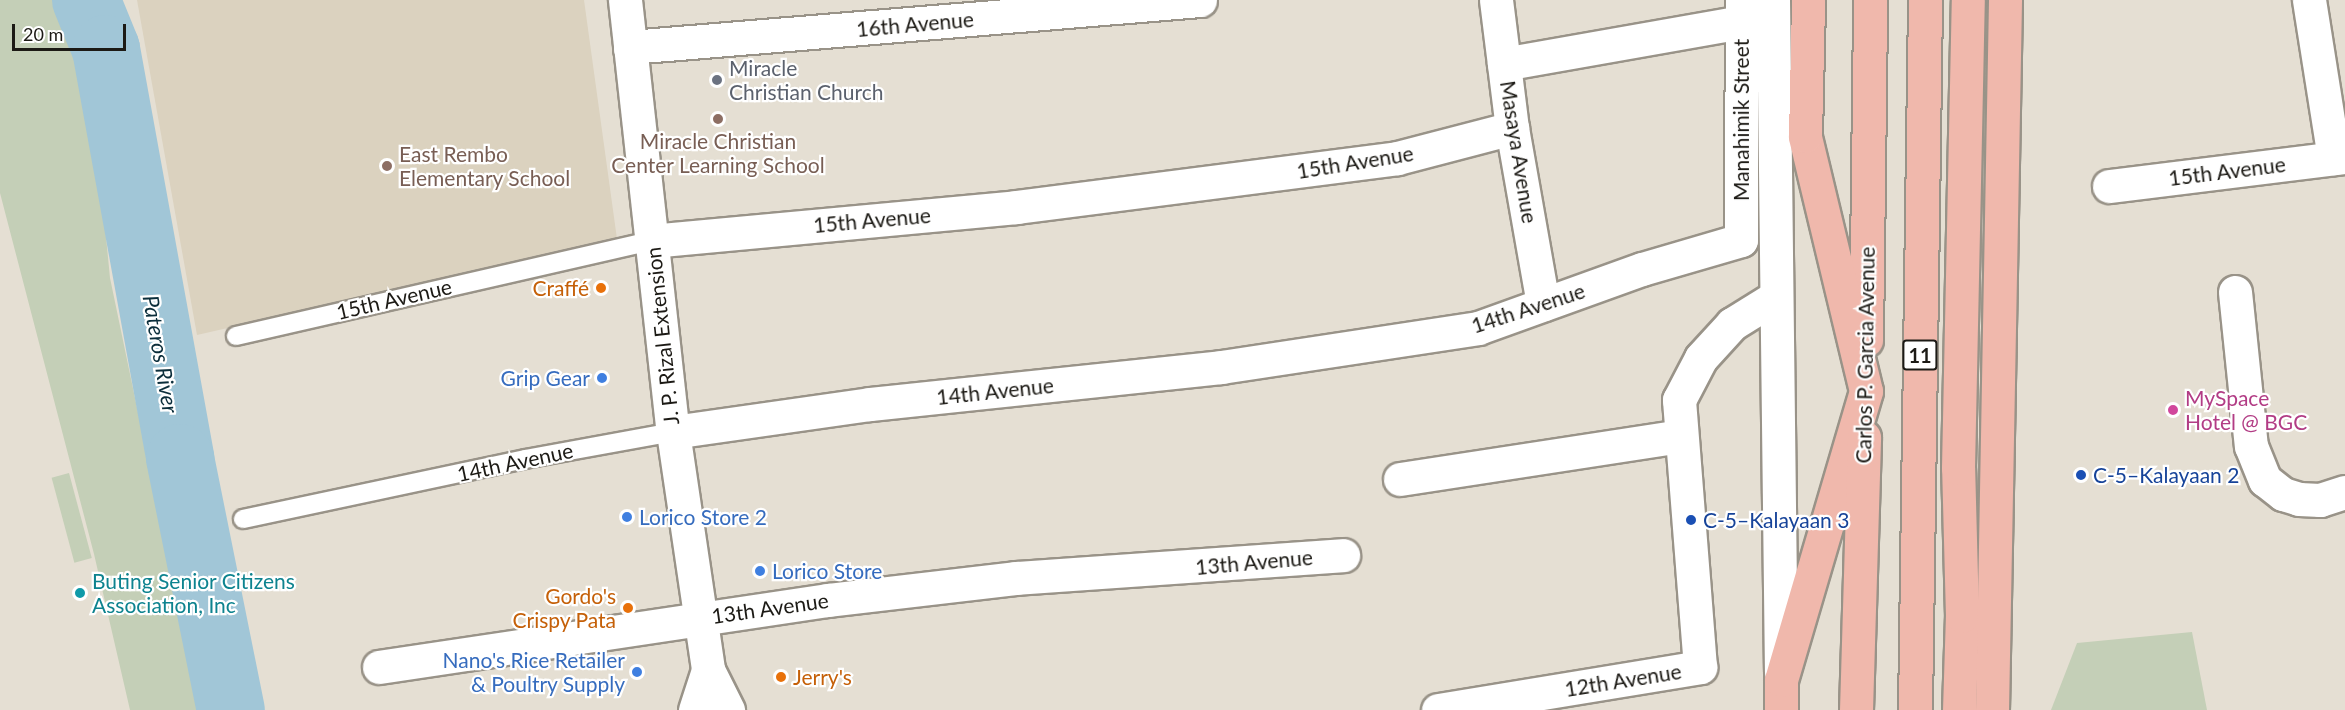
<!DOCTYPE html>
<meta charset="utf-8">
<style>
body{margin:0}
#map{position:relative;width:2345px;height:710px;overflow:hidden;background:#e5dfd3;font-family:Lato,sans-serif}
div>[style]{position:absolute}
.built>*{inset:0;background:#dbd2bf}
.green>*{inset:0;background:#c4cfb7;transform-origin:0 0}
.river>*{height:68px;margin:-34px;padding:0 34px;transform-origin:34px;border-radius:34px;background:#a1c6d7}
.roads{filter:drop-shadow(2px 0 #999388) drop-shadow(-2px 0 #999388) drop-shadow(0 2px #999388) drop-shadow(0 -2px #999388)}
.lane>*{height:18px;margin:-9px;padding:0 9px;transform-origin:9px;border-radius:9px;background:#fff}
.street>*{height:33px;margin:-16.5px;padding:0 16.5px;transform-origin:16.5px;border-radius:16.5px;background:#fff}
.secondary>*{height:33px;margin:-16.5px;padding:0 16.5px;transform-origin:16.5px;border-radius:16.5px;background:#fff}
.primary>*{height:33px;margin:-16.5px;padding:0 16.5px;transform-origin:16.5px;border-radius:16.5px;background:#f0b8ac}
.dots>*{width:16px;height:16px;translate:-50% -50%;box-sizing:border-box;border:3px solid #fff;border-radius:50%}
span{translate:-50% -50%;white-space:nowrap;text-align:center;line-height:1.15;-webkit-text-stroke:4.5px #fff;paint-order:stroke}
.shield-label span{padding:2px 4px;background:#fff;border:2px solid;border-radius:4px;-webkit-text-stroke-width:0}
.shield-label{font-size:20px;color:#1c1a15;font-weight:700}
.street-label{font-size:21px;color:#1c1a15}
.worship-label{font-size:21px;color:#5b616d}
.left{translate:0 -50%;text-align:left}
.education-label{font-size:21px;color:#785e54}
.food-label{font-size:21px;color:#c56008}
.right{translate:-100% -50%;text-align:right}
.shop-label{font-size:21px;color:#366cbe}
.hotel-label{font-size:21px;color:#b23c85}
.transit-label{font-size:21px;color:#164399}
.culture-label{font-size:21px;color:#0d838f}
.water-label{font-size:22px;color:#0b2e3b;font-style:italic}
.scale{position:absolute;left:12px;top:24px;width:114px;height:27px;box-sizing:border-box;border:3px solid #1c1a15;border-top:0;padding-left:8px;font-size:18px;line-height:21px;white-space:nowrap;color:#1c1a15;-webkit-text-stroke:4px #fff;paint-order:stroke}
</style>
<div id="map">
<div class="built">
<i style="clip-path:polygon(137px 0,584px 0,617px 239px,197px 335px)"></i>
</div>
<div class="green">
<i style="clip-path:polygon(0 0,59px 0,80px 55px,104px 216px,110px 278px,200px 710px,130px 710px,94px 554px,0 193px)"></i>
<i style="left:69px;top:473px;width:88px;height:18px;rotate:75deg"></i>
<i style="clip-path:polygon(2192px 632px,2207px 710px,2051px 710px,2077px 643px)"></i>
</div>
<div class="river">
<i style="left:86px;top:0;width:53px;rotate:67.8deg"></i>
<i style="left:106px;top:49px;width:416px;rotate:79.7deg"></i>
<i style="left:180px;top:458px;width:257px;rotate:78.6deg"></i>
</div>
<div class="roads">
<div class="lane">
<i style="left:236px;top:336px;width:426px;rotate:-12.9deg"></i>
<i style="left:243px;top:519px;width:288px;rotate:-12deg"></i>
<i style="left:525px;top:459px;width:150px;rotate:-10.3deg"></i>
</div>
<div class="street">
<i style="left:1496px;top:0;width:129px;rotate:82.9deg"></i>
<i style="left:1512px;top:128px;width:179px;rotate:80deg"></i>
<i style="left:2309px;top:0;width:160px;rotate:81deg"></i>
<i style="left:630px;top:47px;width:572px;rotate:-4.71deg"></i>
<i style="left:1504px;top:64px;width:242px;rotate:-10deg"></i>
<i style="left:2109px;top:186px;width:238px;rotate:-7deg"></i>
<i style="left:651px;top:241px;width:367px;rotate:-5.3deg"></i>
<i style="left:1016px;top:207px;width:384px;rotate:-7.3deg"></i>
<i style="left:1397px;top:158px;width:119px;rotate:-14.6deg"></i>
<i style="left:2235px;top:292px;width:155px;rotate:84.1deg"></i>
<i style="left:2251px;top:446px;width:37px;rotate:68deg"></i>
<i style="left:2265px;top:480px;width:23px;rotate:38deg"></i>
<i style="left:2283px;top:494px;width:17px;rotate:17deg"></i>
<i style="left:2299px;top:499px;width:21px;rotate:3deg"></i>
<i style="left:2320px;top:500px;width:26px;rotate:-18deg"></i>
<i style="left:673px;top:432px;width:199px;rotate:-8.1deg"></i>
<i style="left:870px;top:404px;width:353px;rotate:-6deg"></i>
<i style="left:1221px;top:367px;width:260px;rotate:-8.6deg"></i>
<i style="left:1478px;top:328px;width:174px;rotate:-19.8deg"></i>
<i style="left:1642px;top:269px;width:103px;rotate:-16.3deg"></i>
<i style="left:1741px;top:240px;width:240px;rotate:-89.8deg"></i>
<i style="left:1400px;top:479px;width:284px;rotate:-8.7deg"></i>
<i style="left:379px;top:667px;width:454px;rotate:-8.5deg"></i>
<i style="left:828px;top:600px;width:189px;rotate:-6.7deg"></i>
<i style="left:1016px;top:578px;width:328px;rotate:-4deg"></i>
<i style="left:1438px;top:710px;width:266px;rotate:-9.3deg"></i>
<i style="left:1700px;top:667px;width:268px;rotate:-94.5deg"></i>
<i style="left:1679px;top:400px;width:47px;rotate:-62.4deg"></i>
<i style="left:1701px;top:358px;width:46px;rotate:-47.6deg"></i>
<i style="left:1732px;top:324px;width:49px;rotate:-31.8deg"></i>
</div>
<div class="secondary">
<i style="left:625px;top:0;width:435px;rotate:83.7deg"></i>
<i style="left:673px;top:432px;width:241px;rotate:81.6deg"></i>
<i style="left:708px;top:670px;width:45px;rotate:63.4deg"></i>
<i style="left:1773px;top:0;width:672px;rotate:89.32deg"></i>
<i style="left:695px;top:710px;width:42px;rotate:-72deg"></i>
</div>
<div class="primary">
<i style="left:1866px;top:340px;width:340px;rotate:-89.3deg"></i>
<i style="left:1781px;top:710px;width:30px;rotate:-90deg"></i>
<i style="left:1781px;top:680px;width:301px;rotate:-73.6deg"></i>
<i style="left:1866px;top:391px;width:262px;rotate:-103.5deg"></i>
<i style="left:1805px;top:136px;width:136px;rotate:-88.7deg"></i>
<i style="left:1856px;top:710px;width:273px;rotate:-88.3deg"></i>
<i style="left:1915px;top:710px;width:710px;rotate:-89.19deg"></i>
<i style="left:1959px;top:710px;width:94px;rotate:-88.2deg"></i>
<i style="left:1962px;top:616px;width:148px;rotate:-91.5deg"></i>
<i style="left:1958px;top:468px;width:468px;rotate:-88.8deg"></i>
<i style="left:1992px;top:710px;width:710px;rotate:-88.95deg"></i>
</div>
</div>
<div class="dots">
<i style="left:717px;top:80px;background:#6b7280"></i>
<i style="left:718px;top:119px;background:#8d6e63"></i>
<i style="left:387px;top:166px;background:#8d6e63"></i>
<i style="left:601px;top:288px;background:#e8710a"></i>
<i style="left:602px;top:378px;background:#3f7fe0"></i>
<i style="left:2173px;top:410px;background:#d1479c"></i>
<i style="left:2081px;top:475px;background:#1a4fb4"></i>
<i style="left:627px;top:517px;background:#3f7fe0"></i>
<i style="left:1691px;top:520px;background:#1a4fb4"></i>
<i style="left:760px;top:571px;background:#3f7fe0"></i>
<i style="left:80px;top:593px;background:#0f9aa8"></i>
<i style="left:628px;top:608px;background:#e8710a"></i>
<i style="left:637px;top:672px;background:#3f7fe0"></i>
<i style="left:781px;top:677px;background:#e8710a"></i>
</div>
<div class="shield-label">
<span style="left:1920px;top:355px">11</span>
</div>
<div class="street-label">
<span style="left:915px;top:24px;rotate:-5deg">16th Avenue</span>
<span style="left:1741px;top:120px;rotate:-90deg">Manahimik Street</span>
<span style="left:1519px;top:152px;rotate:81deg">Masaya Avenue</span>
<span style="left:1355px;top:162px;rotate:-9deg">15th Avenue</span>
<span style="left:2227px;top:171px;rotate:-7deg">15th Avenue</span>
<span style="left:872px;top:220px;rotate:-5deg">15th Avenue</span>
<span style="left:394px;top:299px;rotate:-13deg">15th Avenue</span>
<span style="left:1528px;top:308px;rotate:-18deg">14th Avenue</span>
<span style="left:662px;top:336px;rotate:-96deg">J. P. Rizal Extension</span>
<span style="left:1865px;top:355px;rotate:-89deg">Carlos P. Garcia Avenue</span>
<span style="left:995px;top:391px;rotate:-6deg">14th Avenue</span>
<span style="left:515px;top:462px;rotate:-12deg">14th Avenue</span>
<span style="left:1254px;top:562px;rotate:-5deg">13th Avenue</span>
<span style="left:770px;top:608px;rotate:-8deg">13th Avenue</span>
<span style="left:1623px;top:680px;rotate:-9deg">12th Avenue</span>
</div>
<div class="worship-label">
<span class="left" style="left:729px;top:80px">Miracle<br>Christian Church</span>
</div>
<div class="education-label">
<span style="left:718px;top:153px">Miracle Christian<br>Center Learning School</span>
<span class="left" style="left:399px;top:166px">East Rembo<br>Elementary School</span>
</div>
<div class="food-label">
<span class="right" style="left:589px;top:288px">Craffé</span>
<span class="right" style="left:616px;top:608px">Gordo's<br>Crispy Pata</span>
<span class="left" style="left:793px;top:677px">Jerry's</span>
</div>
<div class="shop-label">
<span class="right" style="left:590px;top:378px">Grip Gear</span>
<span class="left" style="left:639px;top:517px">Lorico Store 2</span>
<span class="left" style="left:772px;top:571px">Lorico Store</span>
<span class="right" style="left:625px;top:672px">Nano's Rice Retailer<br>&amp; Poultry Supply</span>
</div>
<div class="hotel-label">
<span class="left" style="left:2185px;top:410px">MySpace<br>Hotel @ BGC</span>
</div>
<div class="transit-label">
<span class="left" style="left:2093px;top:475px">C-5–Kalayaan 2</span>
<span class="left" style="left:1703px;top:520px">C-5–Kalayaan 3</span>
</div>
<div class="culture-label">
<span class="left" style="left:92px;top:593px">Buting Senior Citizens<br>Association, Inc</span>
</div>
<div class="water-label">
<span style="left:161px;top:354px;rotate:80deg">Pateros River</span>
</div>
<div class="scale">20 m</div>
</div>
